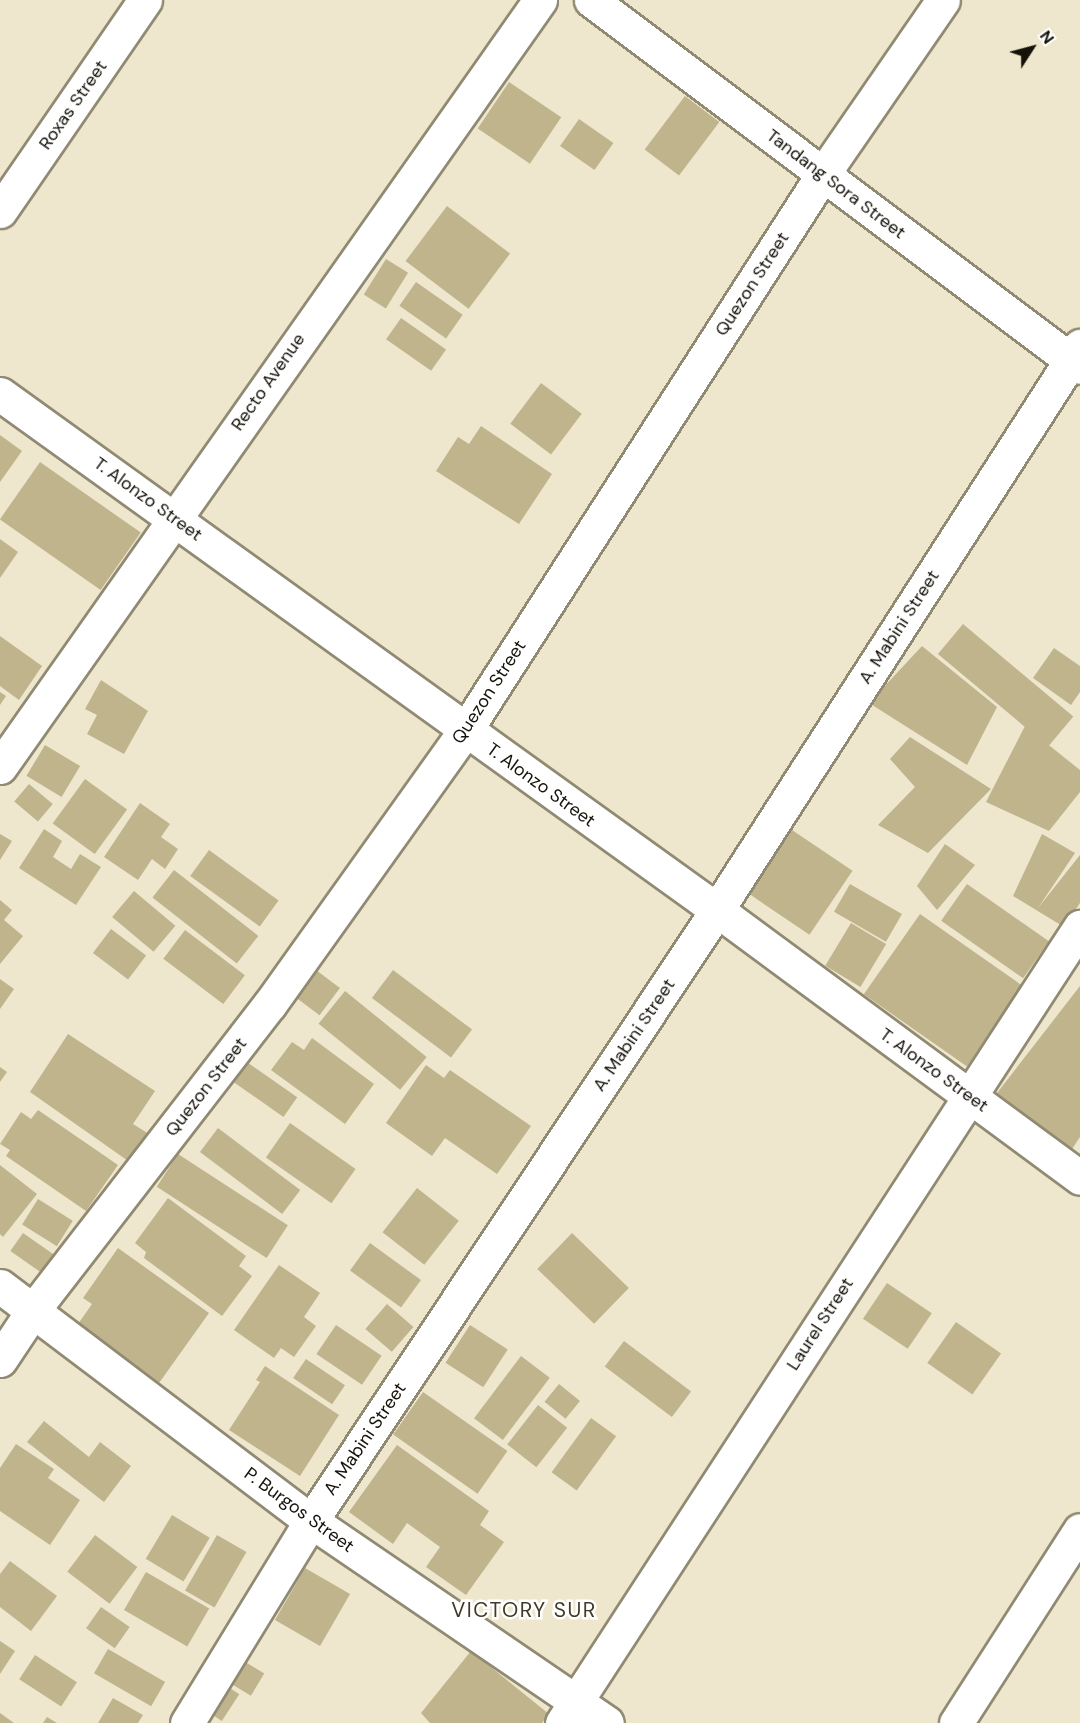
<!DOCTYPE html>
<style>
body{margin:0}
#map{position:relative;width:1080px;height:1723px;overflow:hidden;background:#eee7ce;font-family:"DM Sans",sans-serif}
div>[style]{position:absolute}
.building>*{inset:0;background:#bfb48c;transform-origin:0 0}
.roads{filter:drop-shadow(2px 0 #918a73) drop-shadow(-2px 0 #918a73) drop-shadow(0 2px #918a73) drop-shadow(0 -2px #918a73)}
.minor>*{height:33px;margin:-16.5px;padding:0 16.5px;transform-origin:16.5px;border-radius:16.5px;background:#fff}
.tertiary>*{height:33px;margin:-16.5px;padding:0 16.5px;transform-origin:16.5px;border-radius:16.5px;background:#fff}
span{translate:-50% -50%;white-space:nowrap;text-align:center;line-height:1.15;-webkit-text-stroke:5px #fff;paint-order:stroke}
.street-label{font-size:18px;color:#15120a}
.quarter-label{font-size:21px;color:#403a26;letter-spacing:1.5px}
.north{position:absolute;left:1002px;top:18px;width:60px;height:60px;-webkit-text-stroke:4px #fff;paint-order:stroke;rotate:54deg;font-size:16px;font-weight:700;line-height:24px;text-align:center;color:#15120a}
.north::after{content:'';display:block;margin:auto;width:21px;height:27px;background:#15120a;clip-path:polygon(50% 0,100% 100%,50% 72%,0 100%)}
</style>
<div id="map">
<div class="building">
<i style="left:509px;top:82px;width:63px;height:56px;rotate:34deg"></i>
<i style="left:685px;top:96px;width:43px;height:67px;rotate:37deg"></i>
<i style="left:579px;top:119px;width:42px;height:33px;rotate:35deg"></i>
<i style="left:447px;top:206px;width:79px;height:69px;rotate:37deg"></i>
<i style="left:386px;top:259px;width:26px;height:42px;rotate:32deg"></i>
<i style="left:416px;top:282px;width:57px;height:29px;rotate:35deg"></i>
<i style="left:401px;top:318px;width:55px;height:26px;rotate:35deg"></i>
<i style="left:541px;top:383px;width:51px;height:51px;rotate:37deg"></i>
<i style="clip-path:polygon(481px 426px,552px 474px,519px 524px,436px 471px,458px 437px,469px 444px)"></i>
<i style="clip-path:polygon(0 435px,22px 451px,0 482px)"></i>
<i style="left:40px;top:462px;width:123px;height:70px;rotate:35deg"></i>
<i style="clip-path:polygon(0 539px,18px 552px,0 578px)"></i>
<i style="left:963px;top:624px;width:144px;height:39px;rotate:40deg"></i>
<i style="clip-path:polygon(0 636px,42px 666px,19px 700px,0 686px)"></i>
<i style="clip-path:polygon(922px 646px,997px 707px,967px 765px,869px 703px)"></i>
<i style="clip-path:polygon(1054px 648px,1080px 666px,1080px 692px,1071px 705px,1033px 678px)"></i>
<i style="clip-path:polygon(101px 680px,148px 711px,124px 754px,87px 734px,97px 715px,85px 709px)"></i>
<i style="clip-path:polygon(0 692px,6px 696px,0 705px)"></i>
<i style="clip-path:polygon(1025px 726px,1080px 770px,1080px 792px,1049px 831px,986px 802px)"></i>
<i style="clip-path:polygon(910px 737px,991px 789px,928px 853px,878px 825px,915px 787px,890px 759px)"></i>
<i style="left:45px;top:745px;width:41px;height:36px;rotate:31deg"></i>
<i style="left:85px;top:779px;width:52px;height:55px;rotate:36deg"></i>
<i style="left:29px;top:784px;width:31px;height:23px;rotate:40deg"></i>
<i style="clip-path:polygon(140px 803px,170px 824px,161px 837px,178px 849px,165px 869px,152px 859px,138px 880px,104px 857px)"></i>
<i style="clip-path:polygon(44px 829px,62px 841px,53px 857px,71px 869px,80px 854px,101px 867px,76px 905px,19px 868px)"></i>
<i style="left:792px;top:830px;width:73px;height:77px;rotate:34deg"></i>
<i style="clip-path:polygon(0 834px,12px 841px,0 860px)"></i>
<i style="clip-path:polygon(1042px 834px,1075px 853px,1038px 908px,1080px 855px,1080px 903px,1064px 927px,1013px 896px)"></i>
<i style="clip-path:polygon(945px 844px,975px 865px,937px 910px,917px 886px)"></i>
<i style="left:209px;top:850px;width:86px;height:32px;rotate:36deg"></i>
<i style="left:174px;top:870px;width:107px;height:35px;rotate:38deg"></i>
<i style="left:850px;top:884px;width:60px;height:32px;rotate:30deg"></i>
<i style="left:967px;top:884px;width:100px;height:45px;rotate:35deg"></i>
<i style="left:134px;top:891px;width:54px;height:34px;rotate:40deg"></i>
<i style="clip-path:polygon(0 900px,12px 910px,4px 920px,23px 936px,0 964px)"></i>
<i style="left:920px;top:914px;width:126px;height:98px;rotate:35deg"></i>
<i style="left:851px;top:923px;width:41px;height:50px;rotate:31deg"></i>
<i style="left:111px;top:929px;width:44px;height:30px;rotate:37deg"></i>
<i style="left:185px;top:930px;width:75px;height:36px;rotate:37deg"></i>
<i style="left:312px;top:967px;width:35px;height:34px;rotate:37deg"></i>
<i style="left:393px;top:970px;width:99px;height:35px;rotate:37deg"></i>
<i style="clip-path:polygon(0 979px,14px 989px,0 1009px)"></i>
<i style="clip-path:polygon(1080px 986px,1080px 1137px,1072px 1149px,997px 1093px)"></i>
<i style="left:345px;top:991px;width:105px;height:42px;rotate:39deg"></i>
<i style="clip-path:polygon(68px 1034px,155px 1091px,133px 1124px,149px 1134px,131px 1163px,30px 1092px)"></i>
<i style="clip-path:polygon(312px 1038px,374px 1084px,345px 1124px,271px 1070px,292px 1042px,304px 1050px)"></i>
<i style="left:244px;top:1060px;width:65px;height:24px;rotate:35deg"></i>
<i style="clip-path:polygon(426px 1065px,444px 1078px,450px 1070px,531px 1126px,497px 1174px,445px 1138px,432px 1156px,386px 1123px)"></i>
<i style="clip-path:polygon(0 1067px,7px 1072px,0 1082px)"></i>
<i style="clip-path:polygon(38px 1110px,118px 1165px,86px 1211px,6px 1156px,10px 1150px,0 1144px,21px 1112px,31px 1119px)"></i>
<i style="left:290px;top:1123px;width:80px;height:42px;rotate:35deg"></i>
<i style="left:218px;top:1128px;width:103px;height:30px;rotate:37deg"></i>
<i style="left:178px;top:1154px;width:131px;height:39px;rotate:33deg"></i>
<i style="clip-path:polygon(0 1165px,37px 1194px,3px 1237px,0 1234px)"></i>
<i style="left:417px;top:1188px;width:53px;height:56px;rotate:38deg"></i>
<i style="clip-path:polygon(168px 1198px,246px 1256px,239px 1266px,252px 1276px,222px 1316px,144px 1258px,146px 1252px,135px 1243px)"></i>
<i style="left:38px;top:1199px;width:41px;height:30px;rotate:32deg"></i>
<i style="left:23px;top:1233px;width:38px;height:22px;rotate:35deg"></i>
<i style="left:572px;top:1233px;width:79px;height:50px;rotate:44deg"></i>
<i style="left:370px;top:1243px;width:63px;height:34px;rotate:36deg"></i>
<i style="clip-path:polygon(118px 1248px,209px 1313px,159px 1383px,78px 1324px,92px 1304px,83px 1298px)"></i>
<i style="clip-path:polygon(279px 1265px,320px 1293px,304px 1317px,316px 1326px,294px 1357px,281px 1348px,274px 1358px,234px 1330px)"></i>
<i style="left:887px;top:1283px;width:54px;height:43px;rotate:34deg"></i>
<i style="left:387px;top:1304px;width:35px;height:33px;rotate:41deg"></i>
<i style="left:956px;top:1322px;width:55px;height:50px;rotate:35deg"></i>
<i style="left:336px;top:1325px;width:55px;height:35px;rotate:34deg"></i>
<i style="left:470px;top:1325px;width:45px;height:45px;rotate:33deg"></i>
<i style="left:624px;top:1341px;width:84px;height:32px;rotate:37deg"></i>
<i style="left:521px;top:1356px;width:36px;height:78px;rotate:37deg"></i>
<i style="left:306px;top:1359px;width:47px;height:23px;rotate:34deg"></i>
<i style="clip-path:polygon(265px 1366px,339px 1415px,300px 1476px,229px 1430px,260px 1382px,256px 1380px)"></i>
<i style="left:559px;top:1384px;width:27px;height:23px;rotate:39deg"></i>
<i style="left:423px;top:1392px;width:103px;height:52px;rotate:35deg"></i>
<i style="left:538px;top:1405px;width:37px;height:50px;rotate:38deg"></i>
<i style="left:591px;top:1418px;width:31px;height:67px;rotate:36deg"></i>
<i style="clip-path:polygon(44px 1421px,89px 1457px,100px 1442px,131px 1466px,104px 1502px,27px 1442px)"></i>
<i style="clip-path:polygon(16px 1444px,54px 1469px,48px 1478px,80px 1500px,50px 1545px,0 1511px,0 1468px)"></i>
<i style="clip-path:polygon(397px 1445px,489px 1511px,480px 1525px,504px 1542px,466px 1595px,426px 1567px,440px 1547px,407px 1523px,393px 1544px,349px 1512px)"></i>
<i style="left:172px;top:1515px;width:44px;height:51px;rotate:31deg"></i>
<i style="left:95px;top:1535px;width:53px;height:46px;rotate:37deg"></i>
<i style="left:217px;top:1535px;width:34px;height:64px;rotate:30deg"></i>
<i style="clip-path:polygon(10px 1561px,57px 1596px,31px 1631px,0 1607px,0 1574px)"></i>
<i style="left:305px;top:1568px;width:52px;height:60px;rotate:30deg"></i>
<i style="left:146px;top:1572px;width:73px;height:44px;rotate:30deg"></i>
<i style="left:101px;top:1607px;width:35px;height:26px;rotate:35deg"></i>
<i style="clip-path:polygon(0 1641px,15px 1651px,0 1674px)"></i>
<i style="left:108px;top:1649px;width:66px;height:28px;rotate:30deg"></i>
<i style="clip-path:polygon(471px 1651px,549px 1714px,542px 1723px,430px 1723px,421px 1713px)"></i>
<i style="left:35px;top:1655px;width:50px;height:29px;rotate:33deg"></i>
<i style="left:242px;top:1660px;width:26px;height:26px;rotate:31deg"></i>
<i style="left:225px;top:1685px;width:17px;height:32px;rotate:33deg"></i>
<i style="clip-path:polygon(113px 1698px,143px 1715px,138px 1723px,98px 1723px)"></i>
<i style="clip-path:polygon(0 1713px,14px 1723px,0 1723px)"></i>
<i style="clip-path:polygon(47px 1717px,57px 1723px,43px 1723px)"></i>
</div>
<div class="roads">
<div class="minor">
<i style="left:0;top:211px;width:256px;rotate:-55.5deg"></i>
<i style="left:0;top:1286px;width:390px;rotate:37.1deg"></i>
<i style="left:311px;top:1521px;width:358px;rotate:34.3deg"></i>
<i style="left:0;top:1360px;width:61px;rotate:-56.3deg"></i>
<i style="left:34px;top:1309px;width:386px;rotate:-52.3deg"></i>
<i style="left:270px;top:1004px;width:335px;rotate:-54.5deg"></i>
<i style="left:465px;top:731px;width:662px;rotate:-57.27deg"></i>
<i style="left:823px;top:174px;width:211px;rotate:-55.4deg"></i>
<i style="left:187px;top:1723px;width:237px;rotate:-58.5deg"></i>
<i style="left:311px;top:1521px;width:734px;rotate:-56.4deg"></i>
<i style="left:717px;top:910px;width:671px;rotate:-57.23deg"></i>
<i style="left:956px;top:1723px;width:229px;rotate:-57.3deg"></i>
</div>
<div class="tertiary">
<i style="left:591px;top:0;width:611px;rotate:36.89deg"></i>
<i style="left:0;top:394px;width:883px;rotate:35.74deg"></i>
<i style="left:717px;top:910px;width:451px;rotate:36.4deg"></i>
<i style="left:0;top:767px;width:938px;rotate:-54.85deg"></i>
<i style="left:562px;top:1723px;width:950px;rotate:-56.95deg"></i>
</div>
</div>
<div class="street-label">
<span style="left:73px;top:105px;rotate:-55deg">Roxas Street</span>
<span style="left:836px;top:184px;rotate:37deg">Tandang Sora Street</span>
<span style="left:752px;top:284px;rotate:-57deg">Quezon Street</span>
<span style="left:268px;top:382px;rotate:-55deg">Recto Avenue</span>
<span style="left:148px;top:499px;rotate:36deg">T. Alonzo Street</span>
<span style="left:899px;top:627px;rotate:-57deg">A. Mabini Street</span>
<span style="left:489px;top:692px;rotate:-57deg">Quezon Street</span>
<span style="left:541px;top:785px;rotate:36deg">T. Alonzo Street</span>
<span style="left:634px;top:1035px;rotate:-56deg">A. Mabini Street</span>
<span style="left:934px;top:1070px;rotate:36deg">T. Alonzo Street</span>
<span style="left:206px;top:1087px;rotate:-52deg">Quezon Street</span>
<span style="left:820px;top:1324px;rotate:-57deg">Laurel Street</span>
<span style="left:365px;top:1439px;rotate:-56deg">A. Mabini Street</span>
<span style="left:299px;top:1510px;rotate:36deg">P. Burgos Street</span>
</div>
<div class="quarter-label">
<span style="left:524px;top:1610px">VICTORY SUR</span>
</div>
<div class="north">N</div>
</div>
